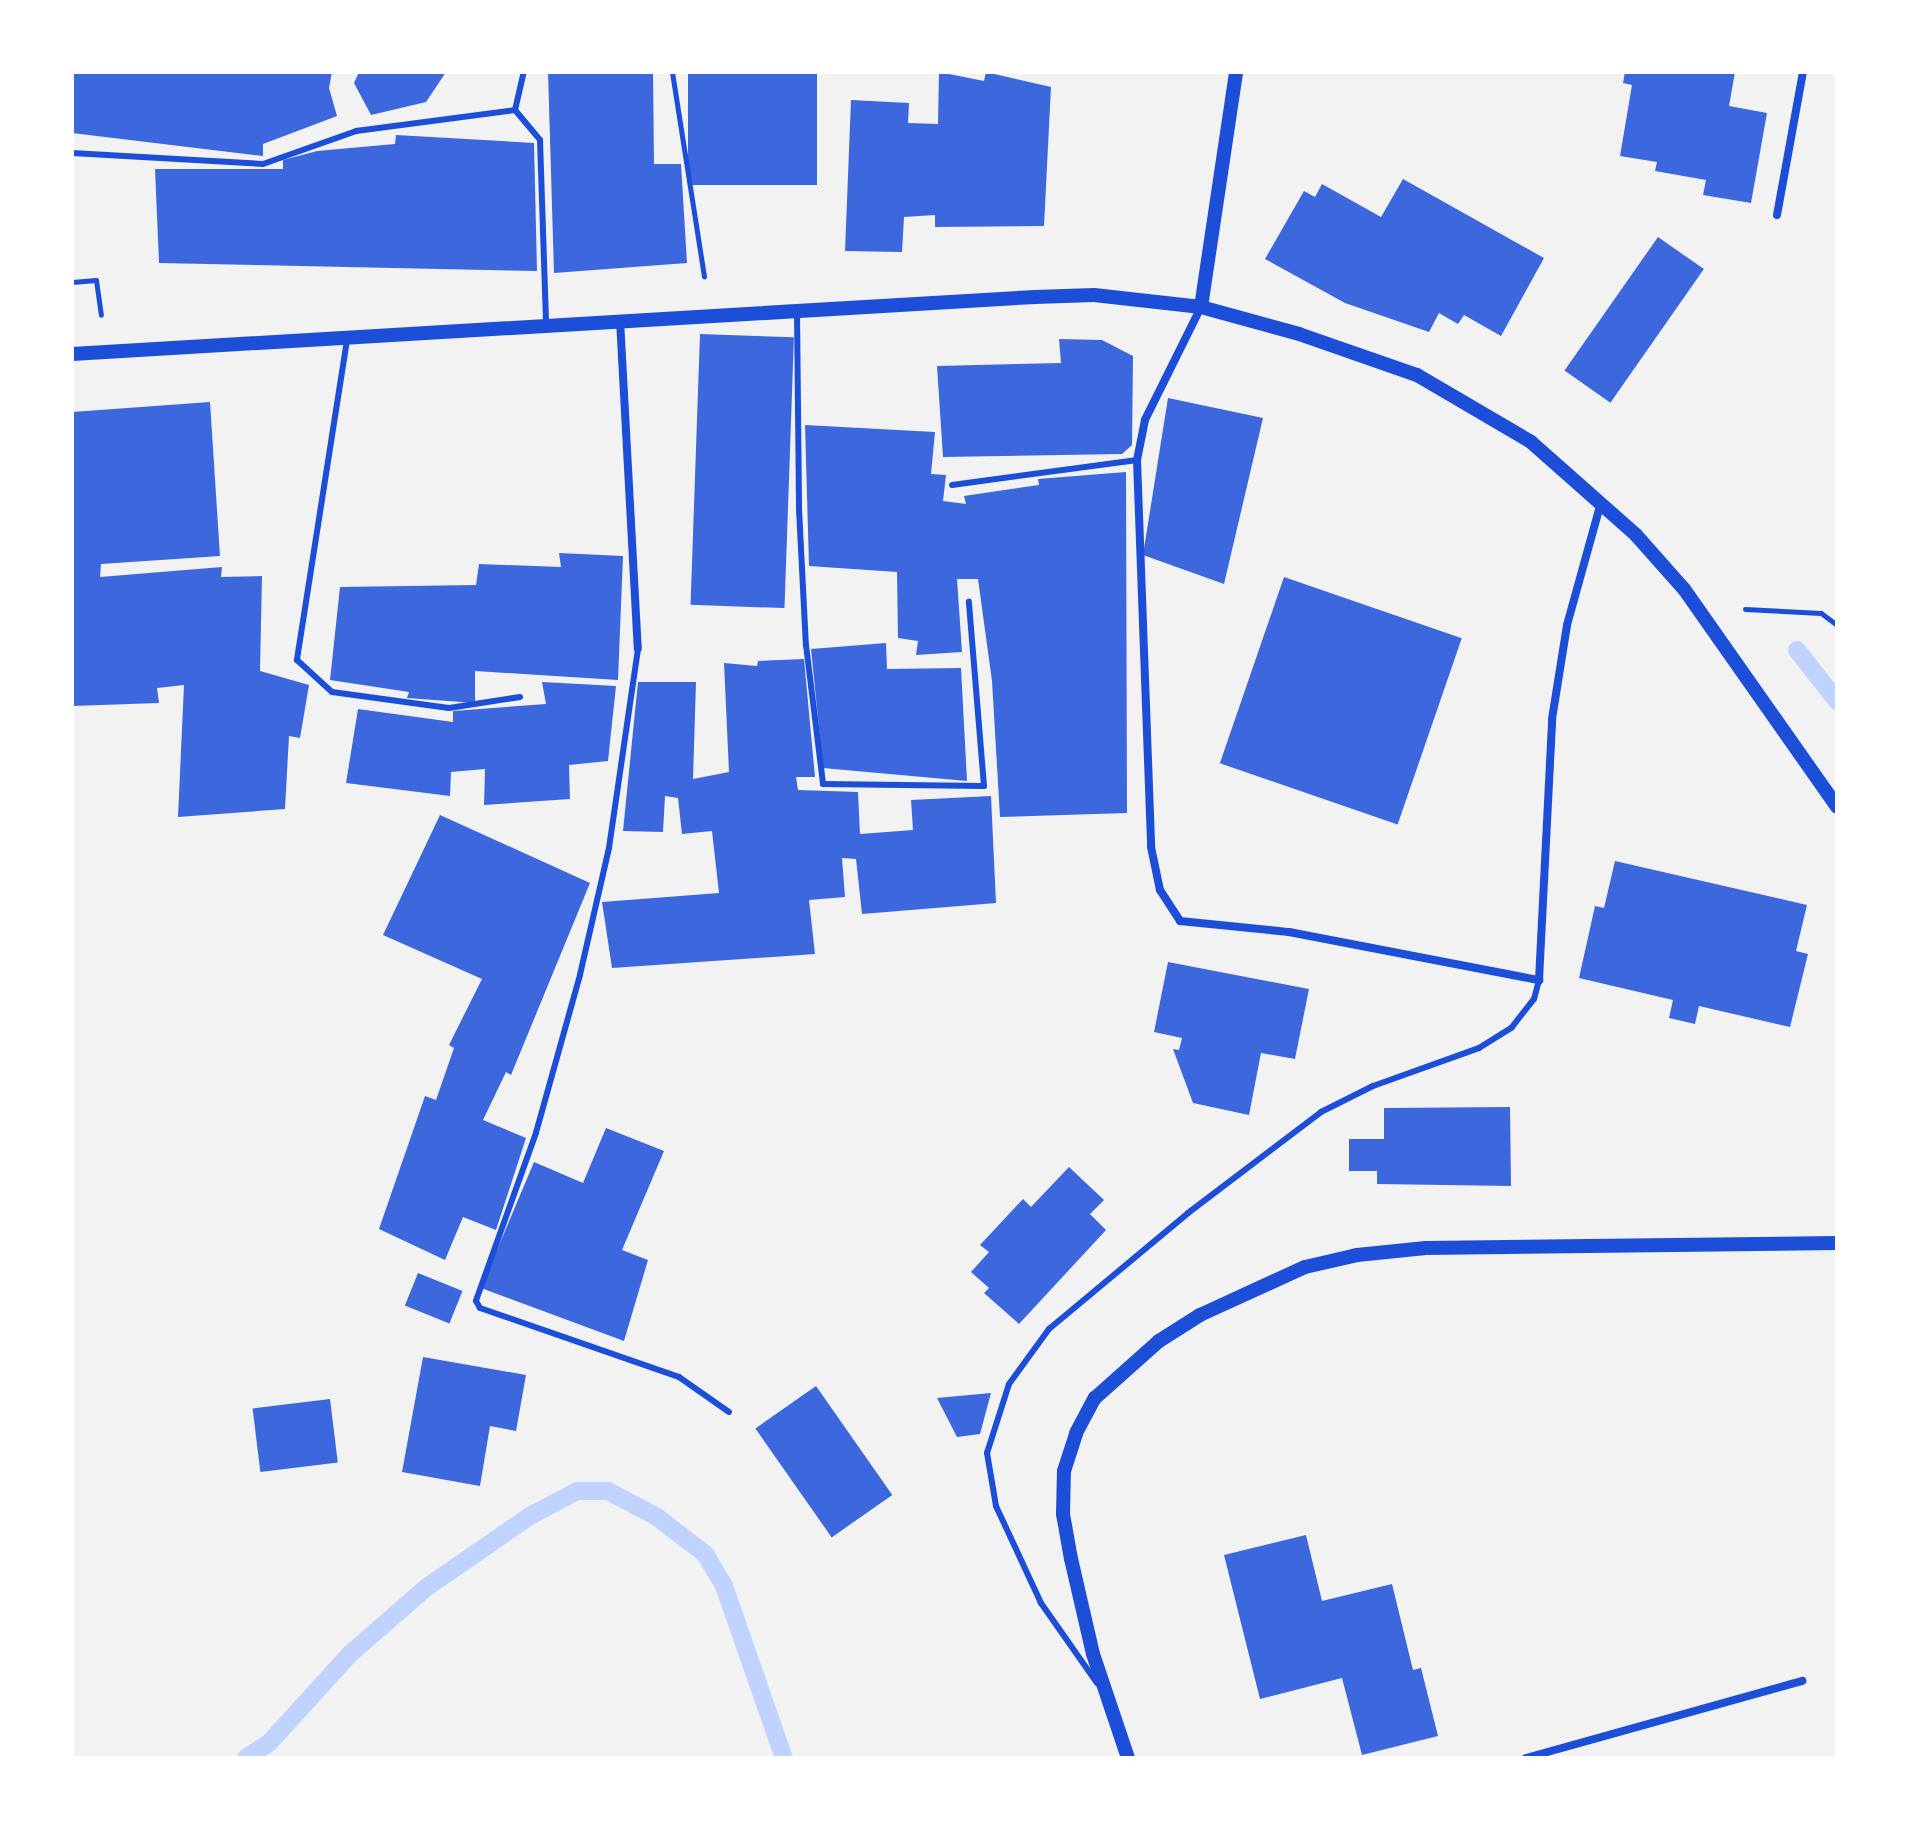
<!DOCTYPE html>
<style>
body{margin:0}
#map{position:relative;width:1909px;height:1830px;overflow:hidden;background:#f2f2f2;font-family:Overpass,sans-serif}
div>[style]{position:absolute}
.stream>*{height:18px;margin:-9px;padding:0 9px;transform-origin:9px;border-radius:9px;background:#bfd3fe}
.building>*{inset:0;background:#3d67dc;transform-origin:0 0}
.path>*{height:5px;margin:-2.5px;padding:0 2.5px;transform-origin:2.5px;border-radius:2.5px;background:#1d4ed8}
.service>*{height:6px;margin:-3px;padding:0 3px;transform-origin:3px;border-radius:3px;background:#1d4ed8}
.minor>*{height:8px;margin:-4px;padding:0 4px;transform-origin:4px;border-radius:4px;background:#1d4ed8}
.tertiary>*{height:14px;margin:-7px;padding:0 7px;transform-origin:7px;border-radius:7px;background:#1d4ed8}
span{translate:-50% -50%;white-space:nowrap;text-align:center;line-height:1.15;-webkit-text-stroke:6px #fff;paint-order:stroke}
.frame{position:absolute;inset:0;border:74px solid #fff;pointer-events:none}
</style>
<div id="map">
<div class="stream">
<i style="left:1797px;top:650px;width:65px;rotate:51.9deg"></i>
<i style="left:246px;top:1758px;width:27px;rotate:-33deg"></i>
<i style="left:269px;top:1743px;width:120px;rotate:-47.7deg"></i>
<i style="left:350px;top:1654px;width:102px;rotate:-41deg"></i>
<i style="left:427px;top:1587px;width:125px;rotate:-34.6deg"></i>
<i style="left:530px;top:1516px;width:53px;rotate:-28deg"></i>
<i style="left:577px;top:1491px;width:31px"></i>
<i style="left:608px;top:1491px;width:55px;rotate:28deg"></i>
<i style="left:657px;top:1517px;width:61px;rotate:37.6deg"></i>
<i style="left:705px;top:1554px;width:37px;rotate:59deg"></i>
<i style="left:724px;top:1586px;width:182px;rotate:70.8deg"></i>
</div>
<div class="building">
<i style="clip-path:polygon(72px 72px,332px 72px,329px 88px,337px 116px,263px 144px,263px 156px,72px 133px)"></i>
<i style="clip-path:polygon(359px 72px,446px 72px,426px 102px,371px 115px,354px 83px)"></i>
<i style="clip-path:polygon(548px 72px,653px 72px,654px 164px,681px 164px,687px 263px,554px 273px)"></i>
<i style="left:688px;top:72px;width:129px;height:113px"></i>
<i style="clip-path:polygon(939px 72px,984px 81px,986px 72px,1051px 87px,1044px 226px,935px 227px,935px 215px,904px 217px,902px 252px,845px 251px,851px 100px,909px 103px,908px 123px,938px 124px)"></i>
<i style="clip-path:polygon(1625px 72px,1735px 72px,1729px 106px,1767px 113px,1751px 203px,1703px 195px,1706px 180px,1655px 171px,1657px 162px,1620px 156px,1632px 85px,1623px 83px)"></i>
<i style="clip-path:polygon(396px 135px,534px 143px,537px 271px,159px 263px,155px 169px,283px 169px,283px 160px,317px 151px,395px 144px)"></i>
<i style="clip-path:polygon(1403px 179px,1544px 258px,1501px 336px,1464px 315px,1458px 324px,1439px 313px,1429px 332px,1345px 303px,1265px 259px,1304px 191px,1315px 197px,1322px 184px,1381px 217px)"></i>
<i style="left:1658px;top:237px;width:56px;height:163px;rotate:35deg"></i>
<i style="left:700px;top:334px;width:94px;height:271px;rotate:2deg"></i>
<i style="clip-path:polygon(1059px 339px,1102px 340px,1133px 356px,1132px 445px,1122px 454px,943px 457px,937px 366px,1061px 363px)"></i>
<i style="clip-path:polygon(1168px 398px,1263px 418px,1224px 584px,1143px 555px)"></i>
<i style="clip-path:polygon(210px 402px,220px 556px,101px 564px,100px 577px,222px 567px,221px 577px,262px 576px,260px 671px,309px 685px,300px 738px,289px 736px,285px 809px,178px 817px,184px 685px,157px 688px,159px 703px,72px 706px,72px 412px)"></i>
<i style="clip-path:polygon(805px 425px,935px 432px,931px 474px,946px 475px,943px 501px,966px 504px,964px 496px,1039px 485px,1038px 479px,1126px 472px,1127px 813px,1000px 817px,992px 681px,978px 579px,957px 579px,962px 652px,916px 655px,918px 641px,898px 638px,897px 572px,809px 566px)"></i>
<i style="clip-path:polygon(559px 553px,623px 556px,618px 680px,475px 671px,475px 703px,407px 698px,409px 692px,330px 680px,340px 587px,476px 585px,479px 564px,561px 567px)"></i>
<i style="left:1284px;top:577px;width:188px;height:197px;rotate:19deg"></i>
<i style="clip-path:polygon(886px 643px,887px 669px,961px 668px,967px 781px,823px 768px,811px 649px)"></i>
<i style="clip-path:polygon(804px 659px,815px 777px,796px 777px,798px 790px,858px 792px,860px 834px,913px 830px,911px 800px,991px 796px,996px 903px,862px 914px,856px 859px,842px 858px,845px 897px,809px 900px,815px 954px,612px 968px,602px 902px,719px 893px,712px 831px,682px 834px,678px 798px,665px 796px,663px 832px,623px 831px,638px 682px,696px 682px,693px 779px,729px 772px,724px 663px,757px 666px,758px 661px)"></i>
<i style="clip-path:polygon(542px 682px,616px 686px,608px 761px,569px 765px,570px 799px,484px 805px,485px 769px,451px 772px,450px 796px,346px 783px,358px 709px,453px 722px,453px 711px,546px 704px)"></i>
<i style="clip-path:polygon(440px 815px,590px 883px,511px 1075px,506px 1072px,483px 1120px,526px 1138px,496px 1230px,463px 1217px,445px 1260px,379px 1229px,425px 1096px,436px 1100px,454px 1048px,449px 1045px,482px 979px,383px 935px)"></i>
<i style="clip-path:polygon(1615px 861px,1807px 905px,1796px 951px,1808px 954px,1790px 1027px,1699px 1006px,1695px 1024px,1669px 1018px,1673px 1000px,1579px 978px,1595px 906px,1604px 908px)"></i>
<i style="clip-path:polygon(1168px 962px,1309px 989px,1295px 1059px,1261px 1053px,1249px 1115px,1193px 1103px,1173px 1049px,1179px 1050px,1182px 1038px,1154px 1032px)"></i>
<i style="clip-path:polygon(1510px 1107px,1511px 1186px,1377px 1184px,1377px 1171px,1349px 1171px,1349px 1139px,1384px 1139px,1384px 1108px)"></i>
<i style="clip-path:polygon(606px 1128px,664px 1151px,622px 1250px,648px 1260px,624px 1341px,481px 1288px,534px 1162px,583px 1183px)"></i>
<i style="clip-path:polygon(1069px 1167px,1104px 1200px,1090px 1214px,1106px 1230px,1019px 1324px,984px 1293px,989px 1288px,971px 1272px,989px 1252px,980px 1245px,1023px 1199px,1031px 1207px)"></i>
<i style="left:418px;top:1273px;width:48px;height:35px;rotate:22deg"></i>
<i style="clip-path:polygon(423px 1357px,526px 1375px,516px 1431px,490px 1426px,480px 1486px,402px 1472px)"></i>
<i style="left:816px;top:1386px;width:133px;height:74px;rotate:55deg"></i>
<i style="clip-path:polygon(991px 1393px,980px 1434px,957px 1437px,937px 1398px)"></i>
<i style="left:330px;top:1399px;width:64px;height:78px;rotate:83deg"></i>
<i style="clip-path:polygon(1306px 1535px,1322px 1601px,1392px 1584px,1413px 1670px,1421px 1668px,1438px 1736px,1362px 1755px,1342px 1678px,1260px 1699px,1224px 1555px)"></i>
</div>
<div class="path">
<i style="left:672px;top:72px;width:207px;rotate:81.1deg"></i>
<i style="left:72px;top:282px;width:24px;rotate:-5deg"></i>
<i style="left:96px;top:280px;width:35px;rotate:82deg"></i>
<i style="left:1745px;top:609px;width:76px;rotate:3deg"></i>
<i style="left:1821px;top:613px;width:20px;rotate:37deg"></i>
</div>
<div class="service">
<i style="left:515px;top:110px;width:39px;rotate:50deg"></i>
<i style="left:540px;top:140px;width:184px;rotate:88.1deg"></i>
<i style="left:72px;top:153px;width:191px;rotate:3.3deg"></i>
<i style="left:263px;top:164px;width:99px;rotate:-19.5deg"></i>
<i style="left:356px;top:131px;width:160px;rotate:-7.5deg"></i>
<i style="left:515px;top:110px;width:39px;rotate:-77deg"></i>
<i style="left:797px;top:313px;width:196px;rotate:89.4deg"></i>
<i style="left:799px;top:509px;width:136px;rotate:87.1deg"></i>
<i style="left:806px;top:645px;width:140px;rotate:83deg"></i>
<i style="left:823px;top:784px;width:161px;rotate:0.7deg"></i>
<i style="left:984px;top:786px;width:185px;rotate:-94.7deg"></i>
<i style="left:347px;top:340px;width:324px;rotate:98.9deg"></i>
<i style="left:297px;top:660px;width:47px;rotate:42.4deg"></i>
<i style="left:332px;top:692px;width:118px;rotate:7.8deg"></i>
<i style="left:449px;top:708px;width:72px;rotate:-8.8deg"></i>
<i style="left:952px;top:485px;width:187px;rotate:-7.7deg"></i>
<i style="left:638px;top:649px;width:201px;rotate:98.3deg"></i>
<i style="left:609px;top:848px;width:130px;rotate:102.9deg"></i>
<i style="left:580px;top:975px;width:164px;rotate:105.6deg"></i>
<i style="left:536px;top:1133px;width:178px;rotate:109.7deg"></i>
<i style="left:476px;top:1301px;width:8px;rotate:60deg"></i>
<i style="left:480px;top:1308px;width:211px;rotate:19.1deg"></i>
<i style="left:679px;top:1377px;width:61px;rotate:35deg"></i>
<i style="left:1097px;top:1683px;width:98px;rotate:-125deg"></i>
<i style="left:1041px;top:1603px;width:107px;rotate:-114.9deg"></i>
<i style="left:996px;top:1506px;width:54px;rotate:-99.6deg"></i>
<i style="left:987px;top:1453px;width:72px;rotate:-72.3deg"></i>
<i style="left:1009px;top:1384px;width:68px;rotate:-54deg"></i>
<i style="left:1049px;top:1329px;width:181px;rotate:-39.8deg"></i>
<i style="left:1188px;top:1213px;width:167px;rotate:-37.2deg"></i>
<i style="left:1321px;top:1112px;width:58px;rotate:-26.6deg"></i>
<i style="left:1373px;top:1086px;width:113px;rotate:-19.7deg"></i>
<i style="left:1479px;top:1048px;width:39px;rotate:-32deg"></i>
<i style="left:1512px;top:1027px;width:36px;rotate:-52deg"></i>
<i style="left:1534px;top:999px;width:20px;rotate:-75deg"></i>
</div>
<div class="minor">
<i style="left:1777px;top:215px;width:145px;rotate:-79.7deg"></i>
<i style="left:1201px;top:307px;width:126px;rotate:116.4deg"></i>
<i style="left:1145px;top:420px;width:41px;rotate:101.3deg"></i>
<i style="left:1137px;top:460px;width:387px;rotate:87.9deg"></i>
<i style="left:1151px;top:847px;width:44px;rotate:78.2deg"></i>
<i style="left:1160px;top:890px;width:37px;rotate:57deg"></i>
<i style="left:1180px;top:921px;width:110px;rotate:5.8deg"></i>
<i style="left:1289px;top:932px;width:255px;rotate:10.9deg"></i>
<i style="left:1539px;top:980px;width:261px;rotate:-87.1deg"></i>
<i style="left:1552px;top:719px;width:95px;rotate:-80.9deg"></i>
<i style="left:1567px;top:625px;width:128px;rotate:-74.5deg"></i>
<i style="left:620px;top:320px;width:329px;rotate:86.9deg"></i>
<i style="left:1526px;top:1758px;width:287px;rotate:-15.6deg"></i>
</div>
<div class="tertiary">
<i style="left:1201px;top:307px;width:238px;rotate:-81.5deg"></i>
<i style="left:72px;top:354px;width:965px;rotate:-3.39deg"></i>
<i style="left:1035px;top:297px;width:59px;rotate:-1.9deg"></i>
<i style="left:1094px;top:295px;width:108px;rotate:6.4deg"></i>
<i style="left:1201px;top:307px;width:102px;rotate:15.4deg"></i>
<i style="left:1299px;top:334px;width:125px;rotate:19.2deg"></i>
<i style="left:1417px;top:375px;width:132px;rotate:30.4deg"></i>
<i style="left:1531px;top:442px;width:140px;rotate:41.5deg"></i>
<i style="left:1636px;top:535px;width:72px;rotate:48.4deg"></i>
<i style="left:1684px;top:589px;width:266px;rotate:54.9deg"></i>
<i style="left:1128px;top:1758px;width:110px;rotate:-108.6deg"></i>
<i style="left:1093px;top:1654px;width:98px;rotate:-103deg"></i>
<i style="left:1071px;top:1559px;width:46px;rotate:-100.1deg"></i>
<i style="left:1063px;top:1514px;width:43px;rotate:-88.7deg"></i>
<i style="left:1064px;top:1471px;width:40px;rotate:-72deg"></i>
<i style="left:1076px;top:1433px;width:40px;rotate:-62deg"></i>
<i style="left:1095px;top:1398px;width:86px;rotate:-41.7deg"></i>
<i style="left:1159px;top:1341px;width:49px;rotate:-32.4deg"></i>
<i style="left:1200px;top:1315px;width:115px;rotate:-24.6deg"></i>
<i style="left:1305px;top:1267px;width:53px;rotate:-13deg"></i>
<i style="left:1357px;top:1255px;width:69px;rotate:-5.8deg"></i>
<i style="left:1426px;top:1248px;width:411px;rotate:-0.7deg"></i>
</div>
<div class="frame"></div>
</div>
